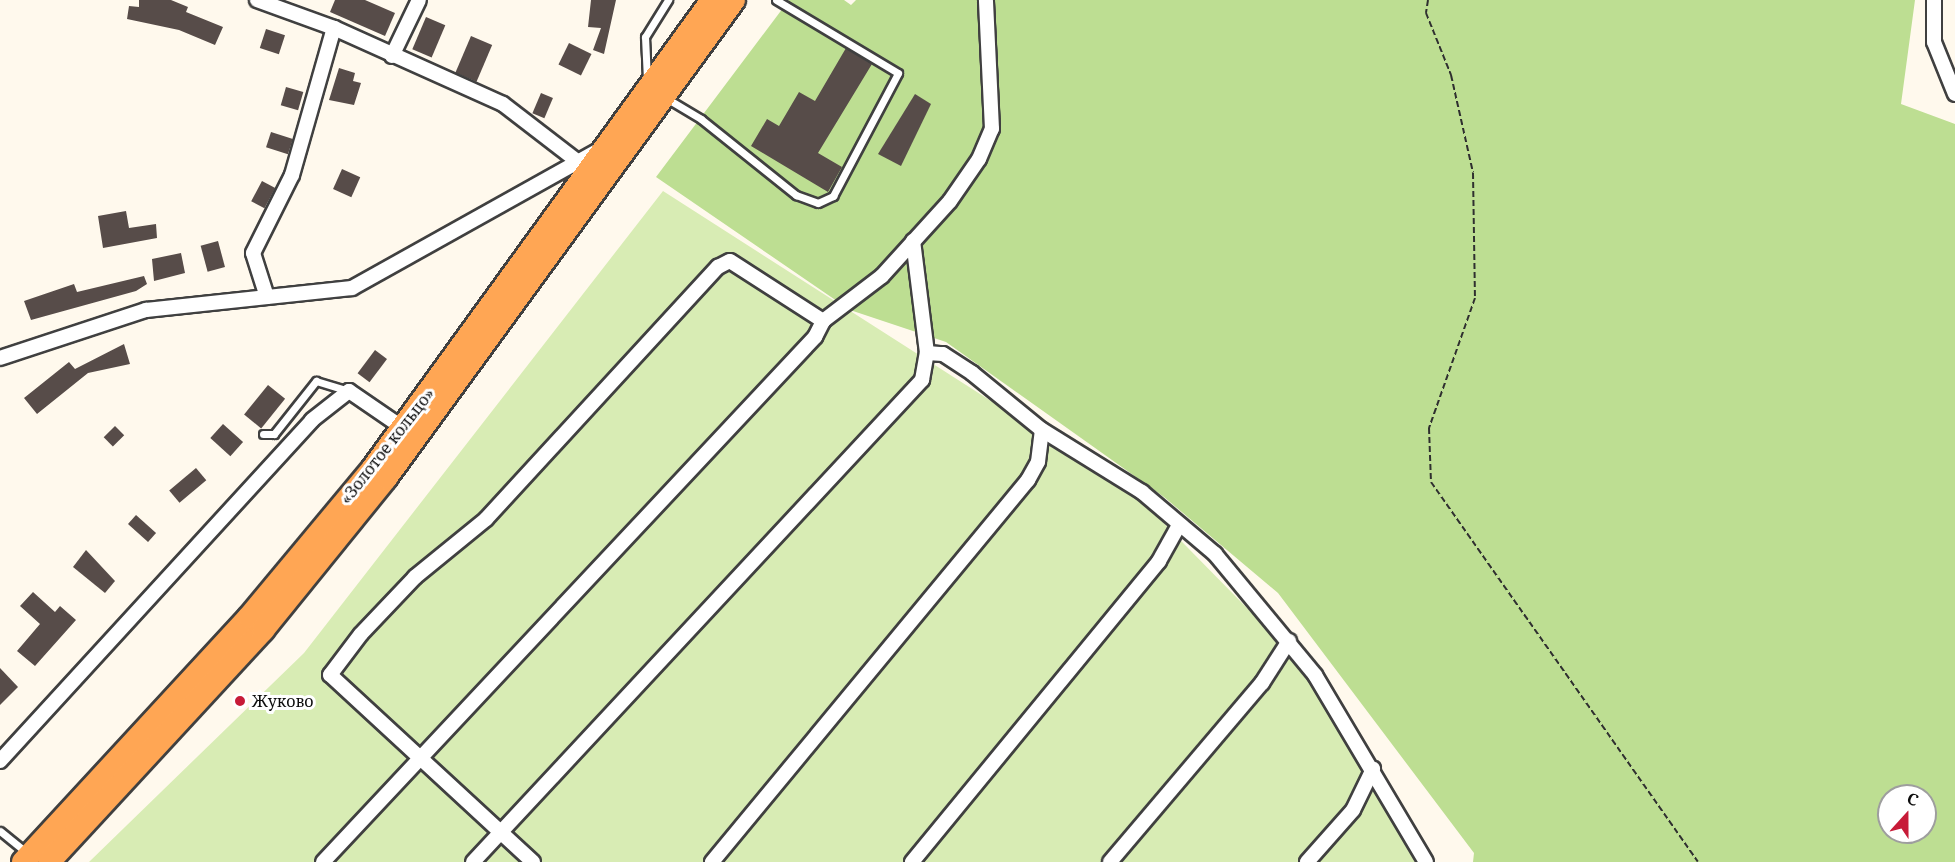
<!DOCTYPE html>
<meta charset="utf-8">
<style>
body{margin:0}
#map{position:relative;width:1955px;height:862px;overflow:hidden;background:#fff9ed;font-family:"Noto Serif",serif}
div>[style]{position:absolute}
.green>*{inset:0;background:#d8ecb4}
.forest>*{inset:0;background:#bdde92}
.building>*{inset:0;background:#574c49;transform-origin:0 0}
.path>*{height:2px;margin-top:-1px;transform-origin:0;background:repeating-linear-gradient(90deg,#2f2f2f 0 6px,transparent 0 9px)}
.roads{filter:drop-shadow(2px 0 #404040) drop-shadow(-2px 0 #404040) drop-shadow(0 2px #404040) drop-shadow(0 -2px #404040)}
.service>*{height:7px;margin:-3.5px;padding:0 3.5px;transform-origin:3.5px;border-radius:3.5px;background:#fff}
.minor>*{height:14px;margin:-7px;padding:0 7px;transform-origin:7px;border-radius:7px;background:#fff}
.trunk>*{height:22px;margin:-11px;padding:0 11px;transform-origin:11px;border-radius:11px;background:#ffa654}
.dots>*{width:16px;height:16px;translate:-50% -50%;box-sizing:border-box;border:3px solid #fff;border-radius:50%}
span{translate:-50% -50%;white-space:nowrap;text-align:center;line-height:1.15;-webkit-text-stroke:6px #fff;paint-order:stroke}
.street-label{font-size:16px;color:#0d0d0d}
.poi-label{font-size:16px;color:#0d0d0d}
.left{translate:0 -50%;text-align:left}
.north{position:absolute;left:1877px;top:784px;width:60px;height:60px;box-sizing:border-box;background:#fff;border:2px solid #9e9e9e;border-radius:50%;rotate:21deg;font-size:16px;font-weight:700;line-height:24px;text-align:center;color:#0d0d0d}
.north::after{content:'';display:block;margin:auto;width:21px;height:27px;background:#c71b38;clip-path:polygon(50% 0,100% 100%,50% 72%,0 100%)}
</style>
<div id="map">
<div class="green">
<i style="clip-path:polygon(663px 191px,1133px 492px,1305px 667px,1420px 862px,89px 862px,304px 653px)"></i>
</div>
<div class="forest">
<i style="clip-path:polygon(evenodd,789px 0,844px 0,851px 5px,856px 0,1915px 0,1901px 104px,1955px 124px,1955px 862px,1473px 862px,1474px 853px,1278px 593px,1164px 497px,946px 342px,850px 310px,656px 177px,789px 0,1889px 796px,1925px 796px,1925px 832px,1889px 832px,1889px 796px)"></i>
</div>
<div class="building">
<i style="clip-path:polygon(139px 0,171px 0,188px 7px,186px 12px,223px 27px,215px 45px,179px 30px,127px 19px,129px 6px,139px 7px)"></i>
<i style="clip-path:polygon(335px 0,365px 0,395px 13px,385px 36px,330px 12px)"></i>
<i style="clip-path:polygon(591px 0,616px 0,604px 54px,593px 50px,601px 28px,588px 27px)"></i>
<i style="left:426px;top:17px;width:21px;height:35px;rotate:23deg"></i>
<i style="left:266px;top:29px;width:20px;height:20px;rotate:18deg"></i>
<i style="left:471px;top:36px;width:23px;height:40px;rotate:23deg"></i>
<i style="left:569px;top:43px;width:25px;height:24px;rotate:26deg"></i>
<i style="clip-path:polygon(846px 48px,872px 64px,818px 153px,842px 167px,828px 192px,751px 146px,767px 119px,779px 126px,799px 92px,815px 101px)"></i>
<i style="clip-path:polygon(339px 68px,355px 73px,353px 81px,361px 83px,354px 105px,329px 100px)"></i>
<i style="left:286px;top:87px;width:18px;height:19px;rotate:16deg"></i>
<i style="left:541px;top:93px;width:13px;height:22px;rotate:23deg"></i>
<i style="clip-path:polygon(915px 94px,931px 104px,901px 166px,878px 154px)"></i>
<i style="left:271px;top:132px;width:23px;height:16px;rotate:18deg"></i>
<i style="left:342px;top:169px;width:20px;height:22px;rotate:24deg"></i>
<i style="left:262px;top:181px;width:15px;height:23px;rotate:28deg"></i>
<i style="clip-path:polygon(126px 211px,129px 228px,156px 224px,157px 238px,103px 248px,98px 216px)"></i>
<i style="left:218px;top:241px;width:27px;height:18px;rotate:75deg"></i>
<i style="clip-path:polygon(181px 253px,185px 273px,154px 281px,152px 259px)"></i>
<i style="clip-path:polygon(144px 276px,147px 284px,136px 291px,31px 320px,24px 301px,74px 284px,77px 292px)"></i>
<i style="clip-path:polygon(124px 344px,130px 364px,88px 373px,37px 414px,24px 398px,69px 362px,75px 369px)"></i>
<i style="left:375px;top:350px;width:15px;height:29px;rotate:37deg"></i>
<i style="left:268px;top:385px;width:22px;height:38px;rotate:39deg"></i>
<i style="left:223px;top:424px;width:27px;height:19px;rotate:42deg"></i>
<i style="left:115px;top:426px;width:13px;height:16px;rotate:45deg"></i>
<i style="left:196px;top:468px;width:16px;height:35px;rotate:50deg"></i>
<i style="left:136px;top:515px;width:27px;height:12px;rotate:42deg"></i>
<i style="clip-path:polygon(86px 550px,115px 581px,105px 593px,73px 567px)"></i>
<i style="clip-path:polygon(33px 592px,55px 612px,60px 606px,76px 620px,35px 666px,17px 651px,40px 624px,20px 606px)"></i>
<i style="clip-path:polygon(0 668px,18px 687px,0 705px)"></i>
</div>
<div class="path">
<i style="left:1428px;top:0;width:13px;rotate:99deg"></i>
<i style="left:1426px;top:13px;width:67px;rotate:68deg"></i>
<i style="left:1451px;top:75px;width:100px;rotate:77.3deg"></i>
<i style="left:1473px;top:173px;width:125px;rotate:89.1deg"></i>
<i style="left:1475px;top:298px;width:138px;rotate:109.5deg"></i>
<i style="left:1429px;top:428px;width:54px;rotate:87.9deg"></i>
<i style="left:1431px;top:482px;width:464px;rotate:54.9deg"></i>
</div>
<div class="roads">
<div class="service">
<i style="left:647px;top:79px;width:42px;rotate:-92.7deg"></i>
<i style="left:645px;top:37px;width:44px;rotate:-58.1deg"></i>
<i style="left:666px;top:98px;width:41px;rotate:31deg"></i>
<i style="left:701px;top:119px;width:122px;rotate:38.7deg"></i>
<i style="left:796px;top:195px;width:23px;rotate:20deg"></i>
<i style="left:818px;top:203px;width:17px;rotate:-25deg"></i>
<i style="left:833px;top:196px;width:139px;rotate:-62.1deg"></i>
<i style="left:898px;top:73px;width:142px;rotate:-149.1deg"></i>
<i style="left:263px;top:434px;width:11px"></i>
<i style="left:274px;top:434px;width:68px;rotate:-51.6deg"></i>
<i style="left:316px;top:381px;width:34px;rotate:17deg"></i>
<i style="left:0;top:831px;width:33px;rotate:39deg"></i>
</div>
<div class="minor">
<i style="left:257px;top:0;width:82px;rotate:20deg"></i>
<i style="left:334px;top:28px;width:185px;rotate:24.2deg"></i>
<i style="left:503px;top:104px;width:93px;rotate:37.6deg"></i>
<i style="left:1934px;top:0;width:42px;rotate:90deg"></i>
<i style="left:1934px;top:42px;width:56px;rotate:68deg"></i>
<i style="left:392px;top:56px;width:62px;rotate:-64.3deg"></i>
<i style="left:267px;top:297px;width:46px;rotate:-107.7deg"></i>
<i style="left:253px;top:253px;width:87px;rotate:-63.4deg"></i>
<i style="left:292px;top:175px;width:153px;rotate:-74.1deg"></i>
<i style="left:927px;top:353px;width:16px;rotate:4deg"></i>
<i style="left:943px;top:354px;width:35px;rotate:33deg"></i>
<i style="left:972px;top:373px;width:90px;rotate:39.2deg"></i>
<i style="left:1042px;top:430px;width:118px;rotate:31.8deg"></i>
<i style="left:1142px;top:492px;width:96px;rotate:40.3deg"></i>
<i style="left:1215px;top:554px;width:157px;rotate:50.4deg"></i>
<i style="left:1315px;top:675px;width:217px;rotate:59.3deg"></i>
<i style="left:0;top:358px;width:154px;rotate:-18.2deg"></i>
<i style="left:146px;top:310px;width:207px;rotate:-6.1deg"></i>
<i style="left:352px;top:288px;width:285px;rotate:-29.2deg"></i>
<i style="left:0;top:761px;width:462px;rotate:-47.5deg"></i>
<i style="left:312px;top:420px;width:47px;rotate:-38.1deg"></i>
<i style="left:349px;top:391px;width:65px;rotate:34.4deg"></i>
<i style="left:323px;top:862px;width:720px;rotate:-46.86deg"></i>
<i style="left:815px;top:337px;width:18px;rotate:-63deg"></i>
<i style="left:473px;top:862px;width:659px;rotate:-47.03deg"></i>
<i style="left:922px;top:380px;width:27px;rotate:-80deg"></i>
<i style="left:927px;top:353px;width:113px;rotate:-97.1deg"></i>
<i style="left:533px;top:862px;width:276px;rotate:-137.3deg"></i>
<i style="left:330px;top:675px;width:51px;rotate:-52.9deg"></i>
<i style="left:361px;top:634px;width:79px;rotate:-46.5deg"></i>
<i style="left:415px;top:577px;width:92px;rotate:-39.2deg"></i>
<i style="left:486px;top:519px;width:343px;rotate:-47.4deg"></i>
<i style="left:718px;top:267px;width:13px;rotate:-27deg"></i>
<i style="left:730px;top:261px;width:111px;rotate:32.8deg"></i>
<i style="left:823px;top:321px;width:74px;rotate:-37.3deg"></i>
<i style="left:882px;top:276px;width:101px;rotate:-47.8deg"></i>
<i style="left:950px;top:201px;width:51px;rotate:-55.4deg"></i>
<i style="left:979px;top:159px;width:33px;rotate:-67deg"></i>
<i style="left:992px;top:129px;width:129px;rotate:-92.7deg"></i>
<i style="left:712px;top:862px;width:496px;rotate:-50.4deg"></i>
<i style="left:1028px;top:480px;width:21px;rotate:-61deg"></i>
<i style="left:1038px;top:462px;width:32px;rotate:-83deg"></i>
<i style="left:912px;top:862px;width:389px;rotate:-50.6deg"></i>
<i style="left:1159px;top:561px;width:41px;rotate:-60.9deg"></i>
<i style="left:1110px;top:862px;width:235px;rotate:-49.7deg"></i>
<i style="left:1262px;top:683px;width:50px;rotate:-57.3deg"></i>
<i style="left:1307px;top:862px;width:69px;rotate:-48.5deg"></i>
<i style="left:1353px;top:810px;width:46px;rotate:-64deg"></i>
</div>
<div class="trunk">
<i style="left:23px;top:862px;width:333px;rotate:-47.3deg"></i>
<i style="left:249px;top:617px;width:194px;rotate:-50.2deg"></i>
<i style="left:373px;top:468px;width:578px;rotate:-54.08deg"></i>
<i style="left:49px;top:862px;width:316px;rotate:-47.3deg"></i>
<i style="left:263px;top:630px;width:196px;rotate:-51deg"></i>
<i style="left:386px;top:478px;width:591px;rotate:-53.94deg"></i>
</div>
</div>
<div class="dots">
<i style="left:240px;top:701px;background:#c71b38"></i>
</div>
<div class="street-label">
<span style="left:387px;top:446px;rotate:-52deg">«Золотое кольцо»</span>
</div>
<div class="poi-label">
<span class="left" style="left:252px;top:701px">Жуково</span>
</div>
<div class="north">С</div>
</div>
